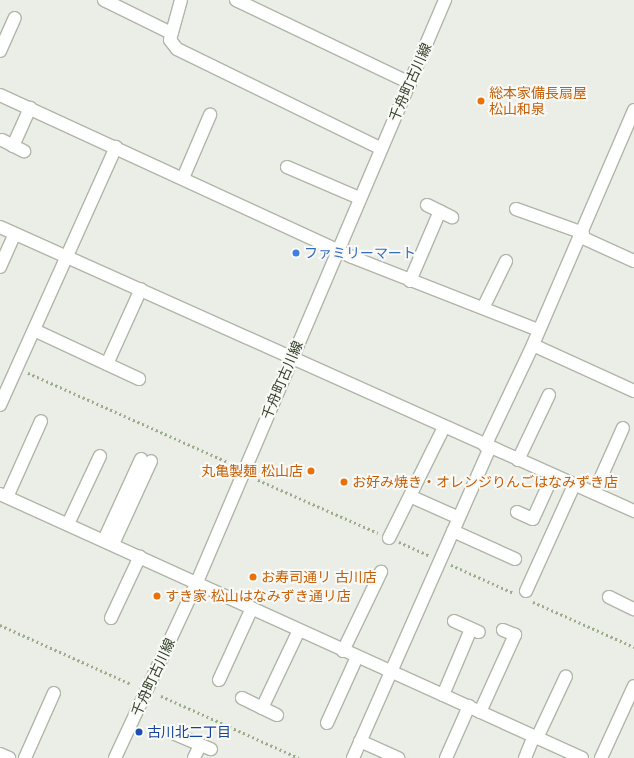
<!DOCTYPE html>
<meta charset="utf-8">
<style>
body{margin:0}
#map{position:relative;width:634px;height:758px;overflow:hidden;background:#ebeee6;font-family:Quicksand,"Noto Sans JP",sans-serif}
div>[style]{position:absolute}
.path>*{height:2.5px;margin-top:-1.25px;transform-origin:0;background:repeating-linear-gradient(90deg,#9cad8b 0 2px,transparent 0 5px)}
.roads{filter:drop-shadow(1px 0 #afb6a9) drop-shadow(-1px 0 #afb6a9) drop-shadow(0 1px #afb6a9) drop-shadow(0 -1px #afb6a9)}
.minor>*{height:12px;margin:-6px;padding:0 6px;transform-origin:6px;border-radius:6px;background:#fff}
.tertiary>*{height:12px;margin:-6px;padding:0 6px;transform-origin:6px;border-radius:6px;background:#fff}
.dots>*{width:11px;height:11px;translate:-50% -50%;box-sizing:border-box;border:2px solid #f9faf7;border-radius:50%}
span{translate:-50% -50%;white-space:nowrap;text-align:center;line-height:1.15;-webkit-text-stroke:4px #f9faf7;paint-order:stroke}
.street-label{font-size:14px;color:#313e27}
.food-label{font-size:14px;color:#c56008}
.left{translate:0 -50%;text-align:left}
.right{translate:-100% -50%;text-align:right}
.shop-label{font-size:14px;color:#366cbe}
.transit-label{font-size:14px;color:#164399}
</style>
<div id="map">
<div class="path">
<i style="left:28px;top:373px;width:219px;rotate:24deg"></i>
<i style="left:258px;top:480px;width:131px;rotate:23.8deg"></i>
<i style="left:399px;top:542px;width:34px;rotate:24deg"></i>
<i style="left:451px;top:565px;width:69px;rotate:24deg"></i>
<i style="left:533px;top:602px;width:111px;rotate:24deg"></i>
<i style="left:0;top:625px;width:144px;rotate:24.2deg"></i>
<i style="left:161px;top:696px;width:151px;rotate:24.2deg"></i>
</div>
<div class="roads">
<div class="minor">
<i style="left:104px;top:0;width:75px;rotate:26.2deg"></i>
<i style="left:181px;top:0;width:41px;rotate:105.4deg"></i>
<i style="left:170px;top:40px;width:11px;rotate:52deg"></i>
<i style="left:177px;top:49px;width:226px;rotate:26deg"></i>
<i style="left:236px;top:0;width:193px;rotate:25.5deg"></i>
<i style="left:0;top:51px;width:36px;rotate:-66deg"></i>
<i style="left:0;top:95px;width:387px;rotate:24.7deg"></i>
<i style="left:352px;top:257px;width:200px;rotate:21.4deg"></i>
<i style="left:634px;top:110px;width:256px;rotate:113.3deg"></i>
<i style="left:533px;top:345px;width:111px;rotate:24.5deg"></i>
<i style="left:2px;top:140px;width:25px;rotate:27deg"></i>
<i style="left:13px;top:146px;width:42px;rotate:-65.9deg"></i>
<i style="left:287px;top:167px;width:78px;rotate:23.3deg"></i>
<i style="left:183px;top:178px;width:69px;rotate:-66.8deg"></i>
<i style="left:427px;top:205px;width:28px;rotate:26deg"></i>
<i style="left:516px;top:209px;width:71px;rotate:19.7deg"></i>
<i style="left:0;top:227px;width:695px;rotate:24.13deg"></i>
<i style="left:581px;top:237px;width:58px;rotate:24.4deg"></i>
<i style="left:0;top:267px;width:36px;rotate:-66deg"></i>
<i style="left:410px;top:281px;width:76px;rotate:-66.8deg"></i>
<i style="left:484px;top:306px;width:50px;rotate:-63.9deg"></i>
<i style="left:34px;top:330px;width:116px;rotate:25deg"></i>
<i style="left:107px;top:364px;width:82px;rotate:-65.6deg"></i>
<i style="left:0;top:405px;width:283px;rotate:-65.8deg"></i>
<i style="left:485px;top:446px;width:112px;rotate:-64.6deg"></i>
<i style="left:518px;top:460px;width:72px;rotate:-64.5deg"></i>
<i style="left:594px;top:493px;width:71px;rotate:-66deg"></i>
<i style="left:0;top:494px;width:639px;rotate:24.4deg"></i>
<i style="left:7px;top:497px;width:83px;rotate:-65.9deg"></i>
<i style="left:412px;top:497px;width:51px;rotate:24.1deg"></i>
<i style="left:517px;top:512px;width:17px;rotate:24deg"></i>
<i style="left:533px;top:519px;width:48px;rotate:-65.6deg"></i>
<i style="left:68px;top:524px;width:75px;rotate:-64.8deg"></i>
<i style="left:453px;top:531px;width:68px;rotate:24.3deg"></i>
<i style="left:389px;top:538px;width:124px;rotate:-63.6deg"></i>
<i style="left:104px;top:540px;width:89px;rotate:-65.4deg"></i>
<i style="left:113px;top:544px;width:91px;rotate:-65.4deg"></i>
<i style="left:526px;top:591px;width:116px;rotate:-65.6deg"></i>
<i style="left:609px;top:597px;width:28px;rotate:26deg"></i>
<i style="left:111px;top:618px;width:68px;rotate:-64.9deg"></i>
<i style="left:454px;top:621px;width:27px;rotate:24deg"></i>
<i style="left:343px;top:651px;width:88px;rotate:-64.3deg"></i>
<i style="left:219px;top:680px;width:79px;rotate:-65.4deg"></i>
<i style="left:443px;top:695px;width:72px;rotate:-67deg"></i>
<i style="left:242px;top:698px;width:39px;rotate:26deg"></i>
<i style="left:262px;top:708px;width:86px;rotate:-64.6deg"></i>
<i style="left:480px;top:712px;width:85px;rotate:-65.6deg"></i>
<i style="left:515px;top:635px;width:13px;rotate:-157deg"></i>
<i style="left:327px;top:723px;width:72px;rotate:-65.6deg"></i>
<i style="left:175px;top:734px;width:39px;rotate:23deg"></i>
<i style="left:537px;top:738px;width:68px;rotate:-64.9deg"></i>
<i style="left:360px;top:741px;width:42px;rotate:24.1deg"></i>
<i style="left:0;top:754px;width:10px;rotate:24deg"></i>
<i style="left:25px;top:758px;width:71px;rotate:-66deg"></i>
<i style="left:194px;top:758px;width:14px;rotate:-65deg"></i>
<i style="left:353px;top:758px;width:339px;rotate:-66.2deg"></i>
<i style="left:446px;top:758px;width:57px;rotate:-66.1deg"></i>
<i style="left:525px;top:758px;width:24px;rotate:-68deg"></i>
<i style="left:601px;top:758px;width:79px;rotate:-65.4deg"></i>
</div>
<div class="tertiary">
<i style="left:115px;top:758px;width:194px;rotate:-65deg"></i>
<i style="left:197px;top:582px;width:633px;rotate:-66.92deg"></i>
</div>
</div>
<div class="dots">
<i style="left:481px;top:101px;background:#e8710a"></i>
<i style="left:296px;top:253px;background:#3f7fe0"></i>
<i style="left:311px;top:471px;background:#e8710a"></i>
<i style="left:344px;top:482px;background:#e8710a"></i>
<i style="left:253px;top:577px;background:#e8710a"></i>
<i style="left:157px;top:596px;background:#e8710a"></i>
<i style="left:139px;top:732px;background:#1a4fb4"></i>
</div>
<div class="street-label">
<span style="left:410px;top:82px;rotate:-66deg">千舟町古川線</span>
<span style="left:282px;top:380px;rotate:-67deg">千舟町古川線</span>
<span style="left:153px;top:677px;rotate:-65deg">千舟町古川線</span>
</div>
<div class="food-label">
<span class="left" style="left:489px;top:101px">総本家備長扇屋<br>松山和泉</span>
<span class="right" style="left:303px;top:471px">丸亀製麺 松山店</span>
<span class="left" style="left:352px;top:482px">お好み焼き・オレンジりんごはなみずき店</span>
<span class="left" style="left:261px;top:577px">お寿司通リ 古川店</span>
<span class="left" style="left:165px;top:596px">すき家 松山はなみずき通リ店</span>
</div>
<div class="shop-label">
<span class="left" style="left:304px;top:253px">ファミリーマート</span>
</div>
<div class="transit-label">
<span class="left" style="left:147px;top:732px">古川北二丁目</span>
</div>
</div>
